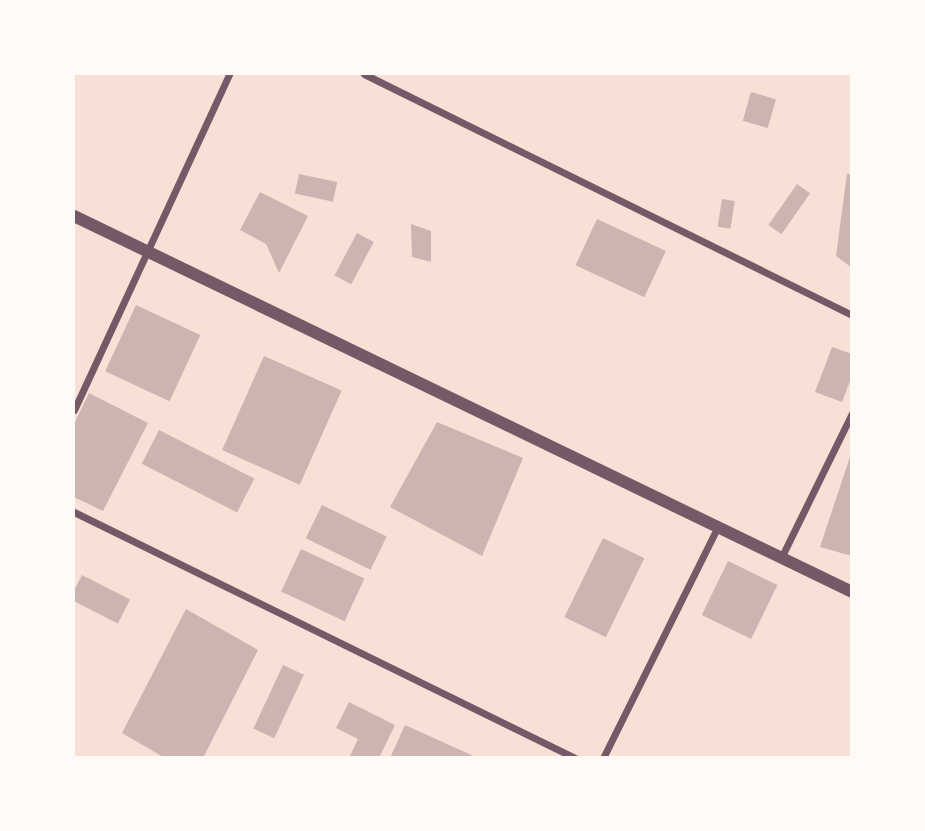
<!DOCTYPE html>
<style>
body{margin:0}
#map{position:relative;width:925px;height:831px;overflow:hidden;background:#f7e1d7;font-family:Barlow,sans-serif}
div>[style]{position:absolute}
.building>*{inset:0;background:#ccb4b1;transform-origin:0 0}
.minor>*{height:7px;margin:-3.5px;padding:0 3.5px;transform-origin:3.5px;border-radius:3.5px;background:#755966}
.tertiary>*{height:12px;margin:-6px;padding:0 6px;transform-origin:6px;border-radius:6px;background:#755966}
span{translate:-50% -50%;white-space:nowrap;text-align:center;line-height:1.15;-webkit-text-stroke:7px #fffaf5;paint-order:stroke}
.frame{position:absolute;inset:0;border:75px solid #fffaf5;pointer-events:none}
</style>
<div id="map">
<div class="building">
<i style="left:751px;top:92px;width:26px;height:30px;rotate:16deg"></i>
<i style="left:299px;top:174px;width:39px;height:20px;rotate:12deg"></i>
<i style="clip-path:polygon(847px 174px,852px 174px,852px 268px,836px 256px)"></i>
<i style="left:797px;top:184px;width:16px;height:50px;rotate:35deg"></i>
<i style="clip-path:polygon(260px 192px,308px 216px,279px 273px,266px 244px,240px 230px)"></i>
<i style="left:722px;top:199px;width:13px;height:28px;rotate:9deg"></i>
<i style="left:597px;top:219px;width:76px;height:51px;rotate:25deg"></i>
<i style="clip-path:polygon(411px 224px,431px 231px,431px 262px,412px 257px)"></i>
<i style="left:357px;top:233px;width:19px;height:48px;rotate:28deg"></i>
<i style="left:136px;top:305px;width:71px;height:73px;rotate:25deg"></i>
<i style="clip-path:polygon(832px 347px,852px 354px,852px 376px,842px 402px,815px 392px)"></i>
<i style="left:264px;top:356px;width:85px;height:103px;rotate:24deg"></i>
<i style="clip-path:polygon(89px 393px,148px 423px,103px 511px,74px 497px,74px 424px)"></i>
<i style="clip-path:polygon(437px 422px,523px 458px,482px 556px,390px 507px)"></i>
<i style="left:159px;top:430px;width:107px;height:38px;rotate:27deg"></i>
<i style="clip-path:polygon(851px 454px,852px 454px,852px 556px,820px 547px)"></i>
<i style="left:322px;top:505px;width:72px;height:37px;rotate:26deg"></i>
<i style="left:603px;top:538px;width:46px;height:88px;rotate:26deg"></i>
<i style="left:301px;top:549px;width:70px;height:47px;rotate:25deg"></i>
<i style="left:728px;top:561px;width:55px;height:60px;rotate:26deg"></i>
<i style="left:82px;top:575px;width:54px;height:27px;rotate:27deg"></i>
<i style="clip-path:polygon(186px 609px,258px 650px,203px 758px,165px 758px,122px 733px)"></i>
<i style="left:283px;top:665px;width:23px;height:70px;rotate:25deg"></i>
<i style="clip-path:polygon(349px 702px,395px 725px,379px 758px,349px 758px,358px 739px,336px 728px)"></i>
<i style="clip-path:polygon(405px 725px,478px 758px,390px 758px)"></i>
</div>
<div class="minor">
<i style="left:364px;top:74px;width:544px;rotate:26.28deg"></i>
<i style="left:74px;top:410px;width:370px;rotate:-65.2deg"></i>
<i style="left:74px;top:512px;width:558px;rotate:26.15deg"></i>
<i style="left:781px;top:558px;width:161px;rotate:-63.9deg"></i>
<i style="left:603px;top:758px;width:257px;rotate:-63.6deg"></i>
</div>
<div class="tertiary">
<i style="left:74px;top:216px;width:864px;rotate:25.79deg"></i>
</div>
<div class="frame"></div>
</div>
